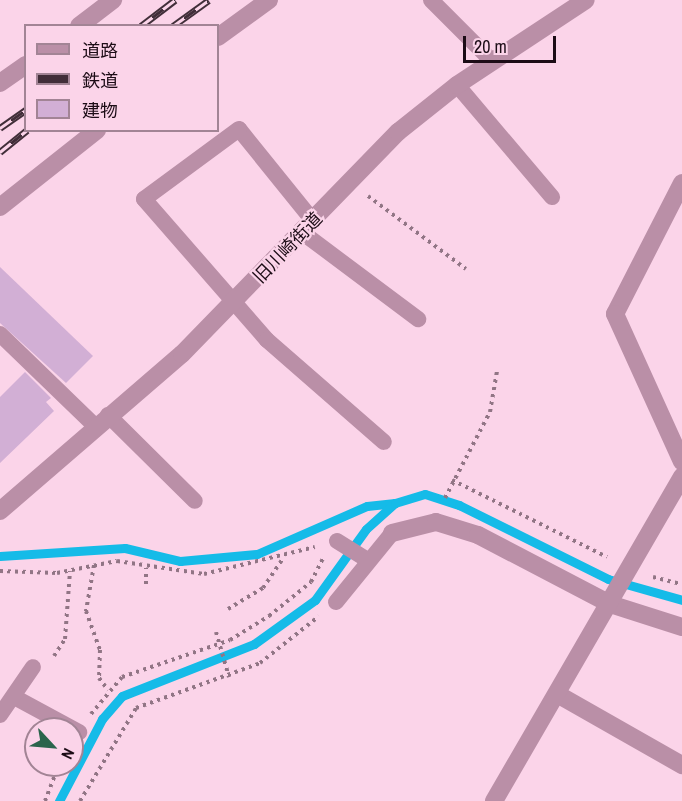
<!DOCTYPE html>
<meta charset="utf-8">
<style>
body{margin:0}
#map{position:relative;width:682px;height:801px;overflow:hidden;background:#fbd4e9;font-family:"Archivo Narrow","Noto Sans JP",sans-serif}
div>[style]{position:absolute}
.stream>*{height:9px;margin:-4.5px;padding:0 4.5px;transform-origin:4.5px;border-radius:4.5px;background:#15bbe8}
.building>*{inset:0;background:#d2afd5}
.path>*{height:4px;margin-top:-2px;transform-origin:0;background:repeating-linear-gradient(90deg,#917585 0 3px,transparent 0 7.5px)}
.lane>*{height:16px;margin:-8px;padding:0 8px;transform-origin:8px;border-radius:8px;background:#ba8fa7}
.street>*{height:18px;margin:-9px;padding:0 9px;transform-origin:9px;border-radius:9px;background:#ba8fa7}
.rail>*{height:7px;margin-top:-3.5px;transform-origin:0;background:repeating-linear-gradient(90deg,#fbd4e9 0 14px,#412e39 0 28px);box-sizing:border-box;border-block:2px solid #412e39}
span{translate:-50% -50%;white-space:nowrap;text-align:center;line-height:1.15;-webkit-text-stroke:4.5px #fbd4e9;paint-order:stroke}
.street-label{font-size:18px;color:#1c0c16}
.legend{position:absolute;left:24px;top:24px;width:195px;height:108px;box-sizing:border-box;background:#fbd4e9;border:2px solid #a28495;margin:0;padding:8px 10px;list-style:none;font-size:18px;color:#1c0c16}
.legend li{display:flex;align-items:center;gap:12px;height:30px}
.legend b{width:30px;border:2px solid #a28495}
.north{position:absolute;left:24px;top:717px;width:60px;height:60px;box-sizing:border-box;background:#fbd4e9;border:2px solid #a28495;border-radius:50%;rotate:116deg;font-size:16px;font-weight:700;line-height:24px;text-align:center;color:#1c0c16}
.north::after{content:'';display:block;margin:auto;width:21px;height:27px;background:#2b644c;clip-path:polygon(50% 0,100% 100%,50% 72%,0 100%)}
.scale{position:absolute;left:463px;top:36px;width:93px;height:27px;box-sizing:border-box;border:3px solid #1c0c16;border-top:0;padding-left:8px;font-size:18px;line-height:21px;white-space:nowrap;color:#1c0c16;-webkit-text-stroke:4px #fbd4e9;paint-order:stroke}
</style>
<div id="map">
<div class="stream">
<i style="left:0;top:556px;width:125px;rotate:-3.7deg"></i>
<i style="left:125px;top:548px;width:57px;rotate:13.3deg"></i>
<i style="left:180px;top:561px;width:77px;rotate:-5.2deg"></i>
<i style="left:257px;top:554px;width:120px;rotate:-23.6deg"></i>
<i style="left:367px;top:506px;width:28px;rotate:-6deg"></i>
<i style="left:59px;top:801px;width:93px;rotate:-62.3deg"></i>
<i style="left:102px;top:719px;width:30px;rotate:-49deg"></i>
<i style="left:122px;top:696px;width:142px;rotate:-21.5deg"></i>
<i style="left:254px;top:644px;width:75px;rotate:-35.8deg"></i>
<i style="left:315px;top:600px;width:87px;rotate:-54.3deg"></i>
<i style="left:366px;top:529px;width:39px;rotate:-42deg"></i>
<i style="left:395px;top:503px;width:31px;rotate:-17deg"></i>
<i style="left:425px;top:494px;width:36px;rotate:18deg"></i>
<i style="left:459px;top:505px;width:166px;rotate:26.4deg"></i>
<i style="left:608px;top:579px;width:77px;rotate:15.8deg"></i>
</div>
<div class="building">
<i style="clip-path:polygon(0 267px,93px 356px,66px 383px,0 323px)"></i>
<i style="clip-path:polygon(25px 372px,51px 398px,46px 402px,54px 411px,0 463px,0 397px)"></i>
</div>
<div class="path">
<i style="left:368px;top:196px;width:122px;rotate:36.7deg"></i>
<i style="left:452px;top:480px;width:173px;rotate:26.4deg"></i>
<i style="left:445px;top:498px;width:97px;rotate:-62.4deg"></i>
<i style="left:490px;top:412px;width:42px;rotate:-80.3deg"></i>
<i style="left:94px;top:565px;width:47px;rotate:99.9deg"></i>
<i style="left:86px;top:611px;width:41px;rotate:70.3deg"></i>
<i style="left:100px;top:650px;width:28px;rotate:92deg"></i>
<i style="left:99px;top:678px;width:15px;rotate:53deg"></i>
<i style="left:0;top:571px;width:57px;rotate:2deg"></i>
<i style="left:57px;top:573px;width:61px;rotate:-11.3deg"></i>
<i style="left:117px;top:561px;width:88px;rotate:8.5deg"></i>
<i style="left:204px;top:574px;width:114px;rotate:-13.7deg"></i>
<i style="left:653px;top:577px;width:30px;rotate:14deg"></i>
<i style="left:146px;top:584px;width:16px;rotate:-90deg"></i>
<i style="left:228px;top:609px;width:41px;rotate:-31deg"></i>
<i style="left:263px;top:588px;width:37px;rotate:-56deg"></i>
<i style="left:216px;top:632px;width:47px;rotate:73.9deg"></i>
<i style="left:54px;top:656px;width:20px;rotate:-57deg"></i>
<i style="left:65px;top:639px;width:68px;rotate:-85.8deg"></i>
<i style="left:91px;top:714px;width:48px;rotate:-50deg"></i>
<i style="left:122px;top:677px;width:114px;rotate:-18.9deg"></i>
<i style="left:230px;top:640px;width:46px;rotate:-31.6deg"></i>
<i style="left:269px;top:616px;width:54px;rotate:-39deg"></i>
<i style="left:311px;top:582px;width:27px;rotate:-63deg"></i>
<i style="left:45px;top:801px;width:39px;rotate:-69deg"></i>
<i style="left:80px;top:801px;width:109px;rotate:-58.9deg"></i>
<i style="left:136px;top:708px;width:132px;rotate:-19.9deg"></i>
<i style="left:260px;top:663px;width:75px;rotate:-38.5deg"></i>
</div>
<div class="lane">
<i style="left:431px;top:0;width:86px;rotate:45deg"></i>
<i style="left:457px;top:85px;width:147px;rotate:49.7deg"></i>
<i style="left:314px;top:222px;width:119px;rotate:-128.9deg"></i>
<i style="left:239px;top:129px;width:118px;rotate:143.6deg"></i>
<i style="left:144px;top:199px;width:187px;rotate:48.9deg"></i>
<i style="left:267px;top:340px;width:155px;rotate:41.1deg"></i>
<i style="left:303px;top:233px;width:144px;rotate:36.8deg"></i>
<i style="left:0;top:334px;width:132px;rotate:44.1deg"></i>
<i style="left:108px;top:415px;width:122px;rotate:44.7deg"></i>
<i style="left:337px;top:541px;width:36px;rotate:32deg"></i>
<i style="left:336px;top:602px;width:89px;rotate:-50.9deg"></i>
<i style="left:16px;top:698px;width:72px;rotate:28.4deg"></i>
<i style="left:0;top:715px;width:58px;rotate:-55.5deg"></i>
</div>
<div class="street">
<i style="left:79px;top:26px;width:43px;rotate:-37.4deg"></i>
<i style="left:218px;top:37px;width:63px;rotate:-36deg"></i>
<i style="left:0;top:83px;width:32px;rotate:-35deg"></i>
<i style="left:682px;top:183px;width:147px;rotate:117.1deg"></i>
<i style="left:615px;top:314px;width:162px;rotate:65.6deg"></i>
<i style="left:0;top:207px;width:124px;rotate:-38.4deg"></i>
<i style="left:0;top:511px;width:240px;rotate:-40.8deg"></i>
<i style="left:182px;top:354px;width:310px;rotate:-45.8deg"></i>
<i style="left:398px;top:132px;width:75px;rotate:-38.5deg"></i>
<i style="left:457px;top:85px;width:154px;rotate:-33.4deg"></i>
<i style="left:392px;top:533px;width:45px;rotate:-14deg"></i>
<i style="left:436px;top:522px;width:44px;rotate:17.2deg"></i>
<i style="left:478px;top:535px;width:149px;rotate:27.6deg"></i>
<i style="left:610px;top:604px;width:76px;rotate:17.7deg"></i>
<i style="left:557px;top:694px;width:144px;rotate:29.6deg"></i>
<i style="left:494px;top:801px;width:375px;rotate:-59.9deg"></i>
</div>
<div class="rail">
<i style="left:141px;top:26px;width:43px;rotate:-37.4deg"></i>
<i style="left:173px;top:26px;width:44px;rotate:-35.8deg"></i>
<i style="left:0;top:128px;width:32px;rotate:-35deg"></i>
<i style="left:0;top:152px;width:35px;rotate:-39deg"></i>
</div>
<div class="street-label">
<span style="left:288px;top:248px;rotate:-46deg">旧川崎街道</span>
</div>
<ul class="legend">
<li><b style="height:8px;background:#ba8fa7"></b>道路</li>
<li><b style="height:8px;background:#412e39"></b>鉄道</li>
<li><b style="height:16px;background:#d2afd5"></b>建物</li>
</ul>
<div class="north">N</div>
<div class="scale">20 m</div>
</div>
